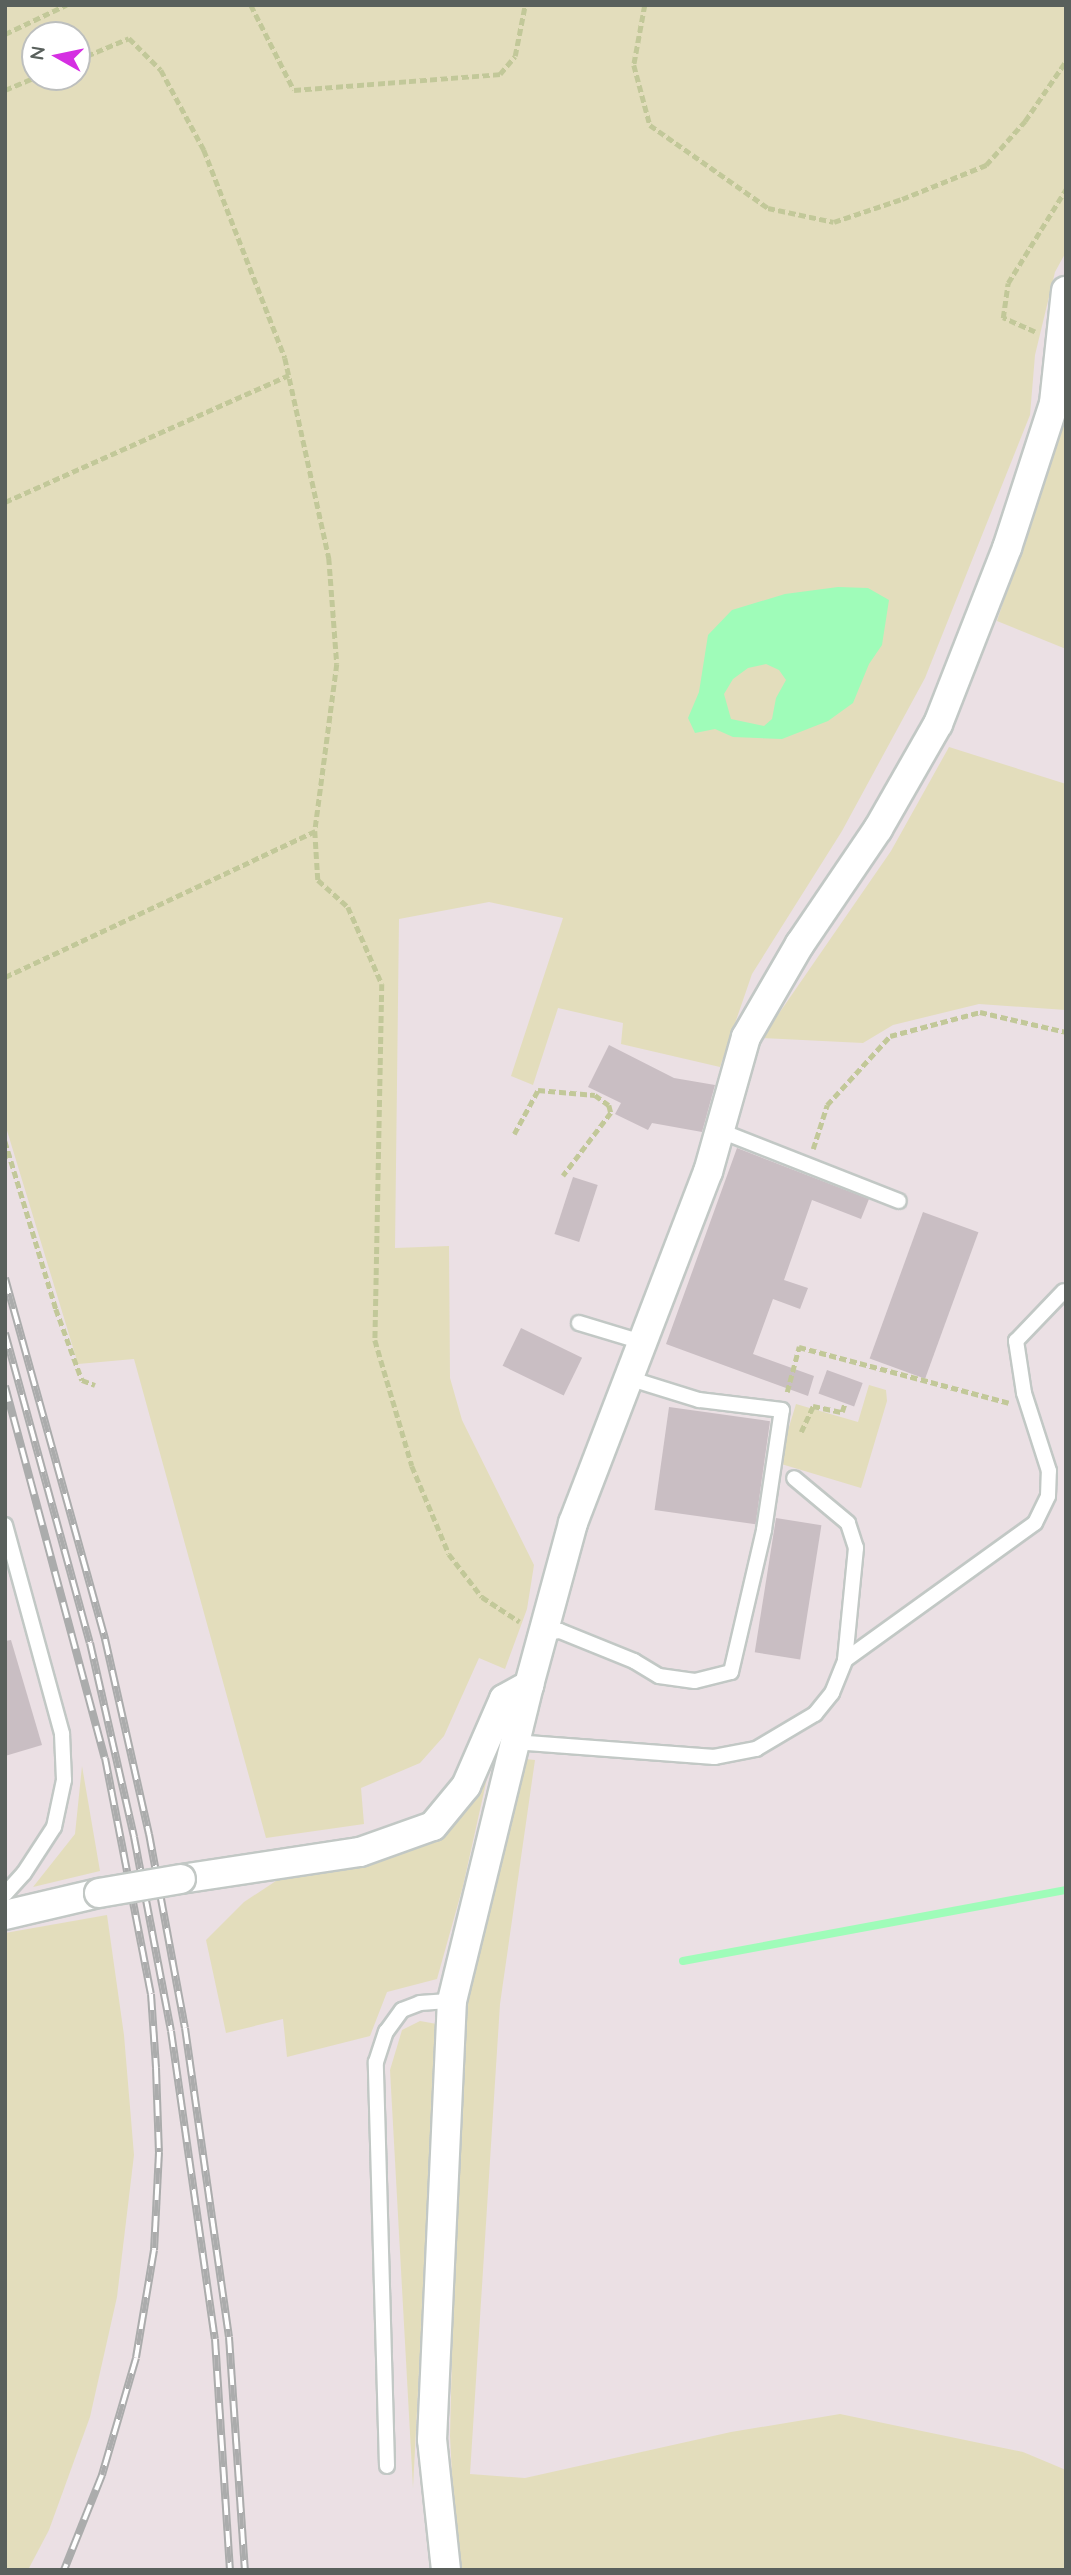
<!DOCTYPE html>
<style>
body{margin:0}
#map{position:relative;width:1071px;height:2575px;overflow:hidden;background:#ebe0e4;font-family:Quicksand,sans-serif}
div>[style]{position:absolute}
.green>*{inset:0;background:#e3ddbc}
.water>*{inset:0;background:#9ffcb9}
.stream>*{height:8px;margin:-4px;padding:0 4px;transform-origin:4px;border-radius:4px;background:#9ffcb9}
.building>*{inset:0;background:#c9bec3;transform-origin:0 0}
.path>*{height:4.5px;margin-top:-2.25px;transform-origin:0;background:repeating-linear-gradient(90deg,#c2c899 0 7px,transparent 0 10.5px)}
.roads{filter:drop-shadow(2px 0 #c2c8c5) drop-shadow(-2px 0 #c2c8c5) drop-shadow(0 2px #c2c8c5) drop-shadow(0 -2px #c2c8c5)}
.lane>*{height:14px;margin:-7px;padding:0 7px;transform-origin:7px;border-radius:7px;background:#fff}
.street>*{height:28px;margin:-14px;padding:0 14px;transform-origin:14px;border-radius:14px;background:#fff}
.rail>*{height:8px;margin-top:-4px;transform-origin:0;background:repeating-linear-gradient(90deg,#fff 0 16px,#abacac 0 32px);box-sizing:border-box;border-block:2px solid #abacac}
.bridges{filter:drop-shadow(2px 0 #c2c8c5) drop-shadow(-2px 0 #c2c8c5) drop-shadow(0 2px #c2c8c5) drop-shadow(0 -2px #c2c8c5)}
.street-bridge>*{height:28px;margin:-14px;padding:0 14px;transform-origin:14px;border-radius:14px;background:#fff}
span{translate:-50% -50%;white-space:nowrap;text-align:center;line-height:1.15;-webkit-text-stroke:5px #fff;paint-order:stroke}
.frame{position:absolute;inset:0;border:7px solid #59605c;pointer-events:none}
.north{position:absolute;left:21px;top:21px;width:70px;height:70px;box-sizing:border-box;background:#fff;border:2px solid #bdbfbe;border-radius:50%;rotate:279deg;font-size:19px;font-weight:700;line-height:28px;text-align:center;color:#59605c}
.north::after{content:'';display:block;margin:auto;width:24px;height:32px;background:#d52fe2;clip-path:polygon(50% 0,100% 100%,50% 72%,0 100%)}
</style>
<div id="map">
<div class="green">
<i style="clip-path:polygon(evenodd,5px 5px,1066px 5px,1066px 252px,1055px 272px,1035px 355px,1030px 415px,925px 678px,842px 831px,752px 974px,720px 1067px,621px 1044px,623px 1023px,558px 1008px,533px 1085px,511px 1076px,563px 918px,489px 902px,399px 919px,395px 1248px,449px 1246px,450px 1378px,462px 1420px,534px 1565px,527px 1609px,505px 1669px,479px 1658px,444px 1736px,420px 1763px,361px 1788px,364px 1824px,266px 1838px,134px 1359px,78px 1364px,5px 1124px,5px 5px,35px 35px,77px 35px,77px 77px,35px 77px,35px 35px)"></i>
<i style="clip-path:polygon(1066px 411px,1066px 649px,997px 621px)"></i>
<i style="clip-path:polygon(949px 747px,1066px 784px,1066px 1010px,979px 1004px,893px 1025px,863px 1043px,762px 1038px,891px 851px)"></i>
<i style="clip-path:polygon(869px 1385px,886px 1390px,887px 1401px,861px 1488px,778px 1463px,796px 1404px,858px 1422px)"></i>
<i style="clip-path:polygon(494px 1747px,463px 1886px,437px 1979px,387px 1992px,370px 2036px,287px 2057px,283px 2019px,226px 2033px,206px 1940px,244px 1902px,288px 1873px,418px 1847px,455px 1821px)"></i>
<i style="clip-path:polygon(525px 1759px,535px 1760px,500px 2004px,470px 2474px,525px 2478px,731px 2432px,840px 2414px,1023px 2452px,1066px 2470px,1066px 2570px,457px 2570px,450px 2436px,460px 2029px,476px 1934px)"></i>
<i style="clip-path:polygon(82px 1766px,100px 1871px,33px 1887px,75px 1834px)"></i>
<i style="clip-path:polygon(107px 1915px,124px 2035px,134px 2155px,117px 2297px,90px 2417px,49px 2530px,28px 2570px,5px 2570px,5px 1933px)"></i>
<i style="clip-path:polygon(420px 2021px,437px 2024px,413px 2488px,390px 2070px,402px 2030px)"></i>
</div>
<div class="water">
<i style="clip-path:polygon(evenodd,838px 587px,868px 588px,889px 600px,882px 645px,869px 664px,853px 703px,828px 721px,782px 739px,733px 737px,715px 729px,695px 733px,688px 718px,699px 692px,708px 635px,732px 610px,785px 594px,838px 587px,766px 664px,779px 670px,786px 680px,776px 698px,772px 719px,764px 726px,731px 719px,724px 694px,733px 679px,748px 668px,766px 664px)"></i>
</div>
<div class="stream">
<i style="left:683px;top:1961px;width:390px;rotate:-10.5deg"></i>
</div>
<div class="building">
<i style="clip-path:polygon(609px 1045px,674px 1078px,715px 1085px,702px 1132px,652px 1123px,648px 1130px,615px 1114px,621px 1103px,588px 1087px)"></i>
<i style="clip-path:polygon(737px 1148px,869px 1199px,861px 1219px,812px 1200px,784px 1280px,808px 1288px,800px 1309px,773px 1299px,753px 1354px,814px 1376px,808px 1396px,666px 1344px)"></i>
<i style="left:573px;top:1177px;width:26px;height:60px;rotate:18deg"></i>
<i style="left:923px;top:1212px;width:59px;height:156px;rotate:20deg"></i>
<i style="left:521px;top:1328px;width:68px;height:42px;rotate:26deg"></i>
<i style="left:827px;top:1370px;width:38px;height:25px;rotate:20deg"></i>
<i style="left:669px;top:1407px;width:102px;height:104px;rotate:8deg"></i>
<i style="left:776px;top:1518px;width:46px;height:136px;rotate:9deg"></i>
<i style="clip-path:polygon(11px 1640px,42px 1745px,5px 1756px,5px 1641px)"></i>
</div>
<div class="path">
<i style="left:251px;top:5px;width:95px;rotate:63.2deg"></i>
<i style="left:294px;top:90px;width:207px;rotate:-4.4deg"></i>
<i style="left:500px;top:74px;width:23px;rotate:-50deg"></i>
<i style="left:515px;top:56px;width:52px;rotate:-78.9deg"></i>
<i style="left:645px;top:5px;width:61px;rotate:100.4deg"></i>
<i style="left:634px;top:65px;width:62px;rotate:75.1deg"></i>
<i style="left:650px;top:125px;width:144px;rotate:35.1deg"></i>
<i style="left:768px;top:208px;width:67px;rotate:12deg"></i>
<i style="left:834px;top:222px;width:72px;rotate:-18.7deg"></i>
<i style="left:902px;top:199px;width:91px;rotate:-22deg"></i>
<i style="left:986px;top:165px;width:59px;rotate:-48.4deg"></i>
<i style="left:1025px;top:121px;width:73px;rotate:-55.7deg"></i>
<i style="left:5px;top:34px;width:68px;rotate:-25.4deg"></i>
<i style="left:77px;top:60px;width:56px;rotate:-22.9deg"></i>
<i style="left:129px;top:38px;width:45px;rotate:45deg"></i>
<i style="left:161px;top:70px;width:91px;rotate:61.7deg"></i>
<i style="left:204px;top:150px;width:223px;rotate:68.7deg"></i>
<i style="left:285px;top:358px;width:205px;rotate:77.6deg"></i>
<i style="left:329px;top:558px;width:106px;rotate:85.7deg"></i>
<i style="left:337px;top:664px;width:168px;rotate:97.5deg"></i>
<i style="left:315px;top:831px;width:49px;rotate:86.5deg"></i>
<i style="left:318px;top:880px;width:40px;rotate:42deg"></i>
<i style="left:348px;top:907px;width:84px;rotate:66.2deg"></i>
<i style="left:382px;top:984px;width:356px;rotate:91.1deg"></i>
<i style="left:375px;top:1340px;width:131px;rotate:73.6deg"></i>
<i style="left:412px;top:1466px;width:95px;rotate:67.2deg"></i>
<i style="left:449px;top:1554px;width:54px;rotate:52.5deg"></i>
<i style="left:482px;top:1597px;width:45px;rotate:33.3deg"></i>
<i style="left:5px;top:90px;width:34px;rotate:-23deg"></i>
<i style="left:1035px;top:332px;width:35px;rotate:-156deg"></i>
<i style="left:1003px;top:318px;width:35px;rotate:-82deg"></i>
<i style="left:1008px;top:283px;width:110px;rotate:-58.3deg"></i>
<i style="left:5px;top:502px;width:311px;rotate:-24.1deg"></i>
<i style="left:5px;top:977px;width:343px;rotate:-25.2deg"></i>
<i style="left:514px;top:1134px;width:50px;rotate:-61.4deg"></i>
<i style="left:538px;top:1090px;width:57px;rotate:5deg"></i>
<i style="left:595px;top:1095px;width:17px;rotate:36deg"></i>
<i style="left:609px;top:1105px;width:8px;rotate:76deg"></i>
<i style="left:611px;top:1113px;width:79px;rotate:127.3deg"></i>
<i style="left:5px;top:1141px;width:176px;rotate:73.1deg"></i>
<i style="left:56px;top:1309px;width:76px;rotate:69.9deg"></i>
<i style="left:82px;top:1380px;width:14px;rotate:21deg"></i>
<i style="left:813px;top:1149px;width:46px;rotate:-72.3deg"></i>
<i style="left:827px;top:1105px;width:93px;rotate:-47.6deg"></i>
<i style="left:890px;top:1036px;width:93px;rotate:-14.9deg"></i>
<i style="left:980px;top:1012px;width:88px;rotate:13.1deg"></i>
<i style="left:787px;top:1392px;width:47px;rotate:-75.1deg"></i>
<i style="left:799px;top:1347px;width:217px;rotate:14.9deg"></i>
<i style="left:801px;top:1432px;width:29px;rotate:-65deg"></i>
<i style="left:813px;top:1406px;width:30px;rotate:12deg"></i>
<i style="left:842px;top:1412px;width:9px;rotate:-72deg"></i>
</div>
<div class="roads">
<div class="lane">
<i style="left:721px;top:1131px;width:191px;rotate:21.5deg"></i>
<i style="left:579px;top:1323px;width:66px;rotate:16.8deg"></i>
<i style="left:5px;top:1525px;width:217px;rotate:74.7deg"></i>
<i style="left:62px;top:1734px;width:46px;rotate:87.5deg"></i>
<i style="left:64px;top:1780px;width:48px;rotate:102deg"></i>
<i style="left:54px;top:1827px;width:55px;rotate:123.1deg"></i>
<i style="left:24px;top:1873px;width:28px;rotate:132deg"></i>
<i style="left:543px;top:1633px;width:17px;rotate:-7deg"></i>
<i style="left:560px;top:1631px;width:80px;rotate:22.1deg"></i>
<i style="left:634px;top:1661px;width:29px;rotate:31deg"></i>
<i style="left:659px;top:1676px;width:36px;rotate:8deg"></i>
<i style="left:695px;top:1681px;width:37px;rotate:-14deg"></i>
<i style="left:731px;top:1672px;width:146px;rotate:-76.9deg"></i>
<i style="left:764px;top:1530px;width:121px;rotate:-81.5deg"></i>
<i style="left:782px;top:1410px;width:84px;rotate:-173.1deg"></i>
<i style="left:699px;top:1400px;width:74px;rotate:-162.8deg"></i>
<i style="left:845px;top:1660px;width:234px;rotate:-35.8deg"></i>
<i style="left:1035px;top:1523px;width:30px;rotate:-64deg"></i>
<i style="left:1048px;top:1496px;width:25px;rotate:-88deg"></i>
<i style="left:1049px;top:1471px;width:82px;rotate:-107.8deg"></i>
<i style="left:1024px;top:1393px;width:53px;rotate:-98.7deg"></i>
<i style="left:1016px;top:1341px;width:69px;rotate:-46.2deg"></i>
<i style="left:514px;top:1742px;width:201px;rotate:4.3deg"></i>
<i style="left:714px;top:1757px;width:43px;rotate:-10.8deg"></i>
<i style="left:756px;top:1749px;width:69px;rotate:-30.7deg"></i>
<i style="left:815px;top:1714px;width:27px;rotate:-51deg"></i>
<i style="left:832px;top:1693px;width:35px;rotate:-68deg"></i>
<i style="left:845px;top:1660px;width:113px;rotate:-84.4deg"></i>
<i style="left:856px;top:1548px;width:26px;rotate:-108deg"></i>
<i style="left:848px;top:1523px;width:70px;rotate:-140.2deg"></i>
<i style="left:387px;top:2466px;width:404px;rotate:-91.6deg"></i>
<i style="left:376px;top:2062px;width:32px;rotate:-72deg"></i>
<i style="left:386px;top:2032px;width:27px;rotate:-54deg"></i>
<i style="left:402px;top:2010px;width:19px;rotate:-21deg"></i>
<i style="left:420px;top:2003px;width:32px;rotate:-4deg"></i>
</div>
<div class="street">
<i style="left:181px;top:1879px;width:181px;rotate:-8.6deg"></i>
<i style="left:360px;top:1852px;width:77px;rotate:-19.6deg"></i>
<i style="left:433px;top:1826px;width:52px;rotate:-50.5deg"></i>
<i style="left:466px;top:1786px;width:95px;rotate:-66.4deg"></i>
<i style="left:504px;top:1699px;width:29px;rotate:-29deg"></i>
<i style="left:5px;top:1915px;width:97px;rotate:-13.2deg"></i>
<i style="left:446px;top:2570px;width:131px;rotate:-96.1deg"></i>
<i style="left:432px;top:2440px;width:439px;rotate:-87.4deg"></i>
<i style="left:452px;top:2001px;width:325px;rotate:-76.3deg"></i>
<i style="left:529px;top:1685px;width:168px;rotate:-74.8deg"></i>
<i style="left:573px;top:1523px;width:376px;rotate:-69deg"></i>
<i style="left:708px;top:1172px;width:140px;rotate:-74.3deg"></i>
<i style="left:746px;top:1037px;width:108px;rotate:-59.9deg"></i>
<i style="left:800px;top:944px;width:139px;rotate:-55.9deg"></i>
<i style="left:878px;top:829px;width:121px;rotate:-60.3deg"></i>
<i style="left:938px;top:724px;width:189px;rotate:-68.6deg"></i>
<i style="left:1007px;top:548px;width:152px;rotate:-72deg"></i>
<i style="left:1054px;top:403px;width:113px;rotate:-83.9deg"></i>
</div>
</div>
<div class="rail">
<i style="left:5px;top:1278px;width:375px;rotate:74.5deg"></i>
<i style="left:105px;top:1639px;width:200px;rotate:77.3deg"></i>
<i style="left:149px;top:1834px;width:197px;rotate:79.5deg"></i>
<i style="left:185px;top:2028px;width:312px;rotate:81.9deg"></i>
<i style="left:229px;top:2337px;width:234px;rotate:86.1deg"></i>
<i style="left:5px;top:1333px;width:321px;rotate:74.7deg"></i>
<i style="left:90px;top:1643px;width:199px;rotate:77.2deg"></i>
<i style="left:134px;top:1837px;width:197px;rotate:79.2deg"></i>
<i style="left:171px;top:2031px;width:311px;rotate:81.9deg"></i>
<i style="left:215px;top:2339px;width:231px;rotate:86.3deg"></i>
<i style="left:5px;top:1386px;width:385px;rotate:75deg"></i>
<i style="left:105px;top:1758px;width:240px;rotate:79deg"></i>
<i style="left:151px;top:1994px;width:74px;rotate:86.1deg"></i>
<i style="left:156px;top:2068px;width:84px;rotate:88deg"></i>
<i style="left:159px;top:2152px;width:98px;rotate:92.9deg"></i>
<i style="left:154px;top:2250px;width:109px;rotate:99.5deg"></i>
<i style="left:136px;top:2358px;width:122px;rotate:106.2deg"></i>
<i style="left:102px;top:2475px;width:102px;rotate:111.8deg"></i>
</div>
<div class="bridges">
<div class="street-bridge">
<i style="left:99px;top:1893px;width:83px;rotate:-9.7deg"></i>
</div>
</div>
<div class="frame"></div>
<div class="north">N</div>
</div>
